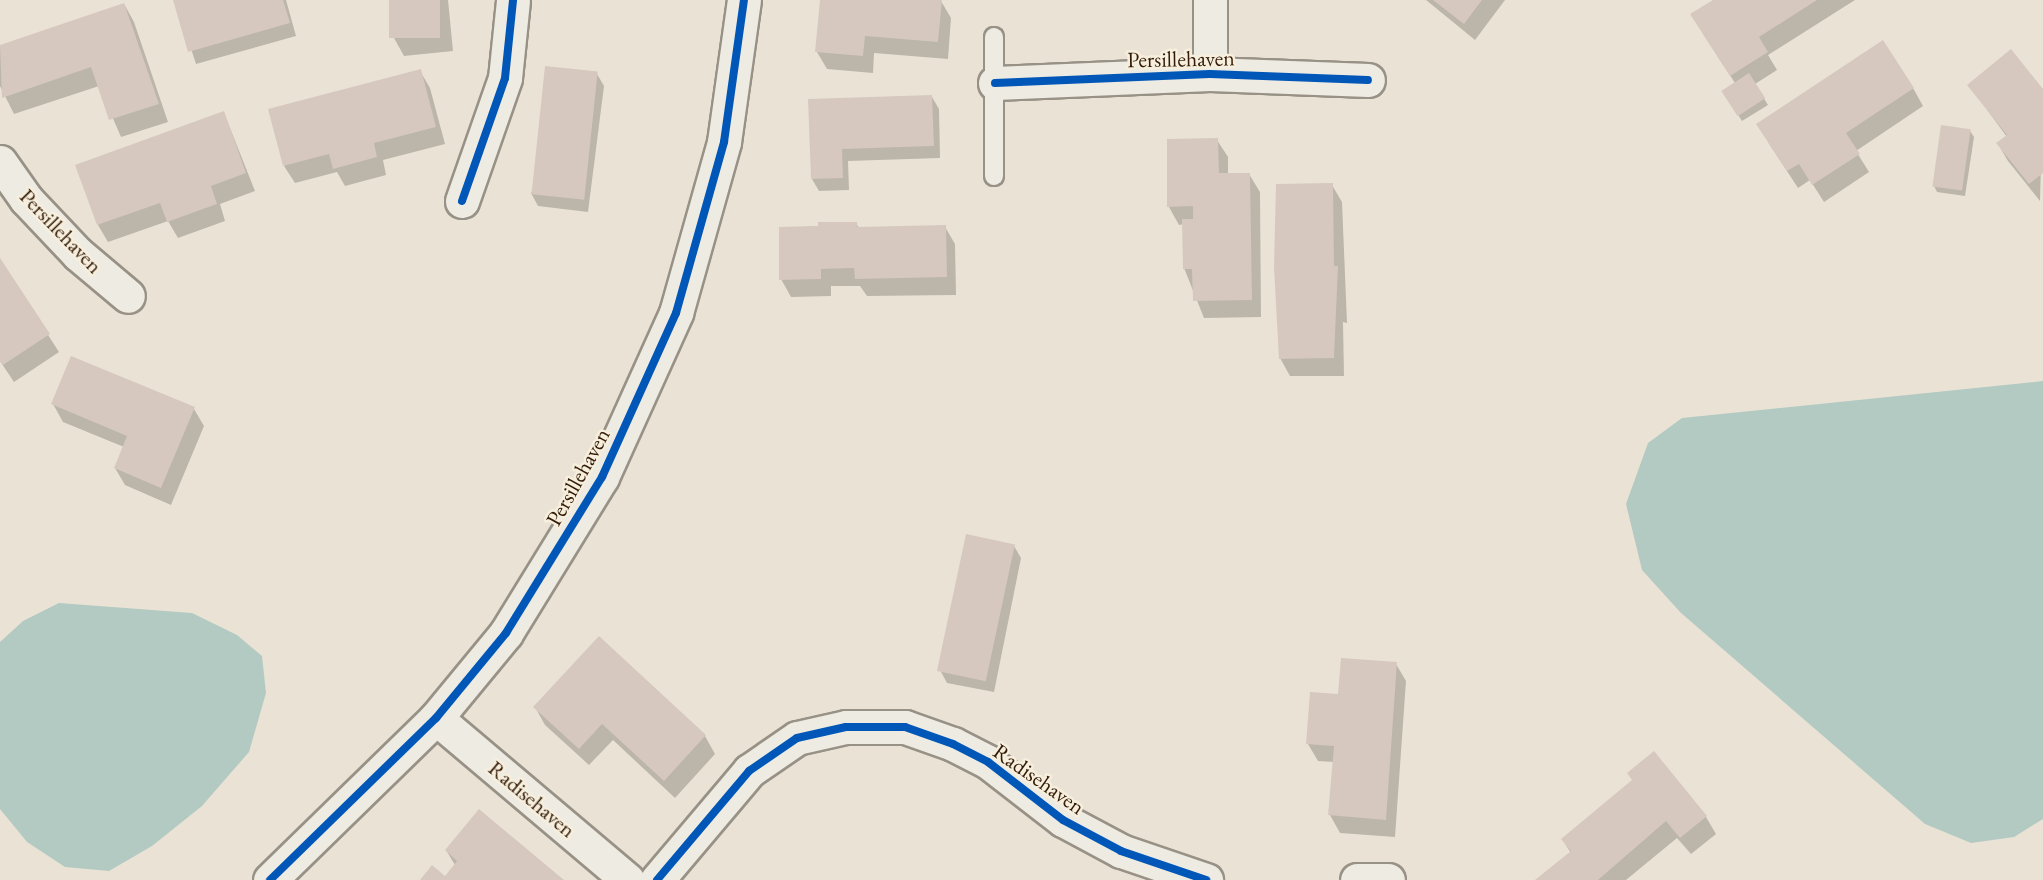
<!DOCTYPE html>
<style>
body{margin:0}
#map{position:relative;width:2043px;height:880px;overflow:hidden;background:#eae3d5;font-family:"EB Garamond",serif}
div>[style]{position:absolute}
.water>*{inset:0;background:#b3cac2}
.shadow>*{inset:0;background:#0003}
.building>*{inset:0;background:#d6c8be;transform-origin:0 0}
.roads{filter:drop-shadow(2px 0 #989186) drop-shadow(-2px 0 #989186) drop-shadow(0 2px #989186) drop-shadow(0 -2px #989186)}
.service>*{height:18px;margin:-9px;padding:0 9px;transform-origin:9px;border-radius:9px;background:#eeebe3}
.minor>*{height:33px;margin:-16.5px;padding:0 16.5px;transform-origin:16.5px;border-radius:16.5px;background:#eeebe3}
.cycleway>*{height:8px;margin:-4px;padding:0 4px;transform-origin:4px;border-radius:4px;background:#0057b8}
span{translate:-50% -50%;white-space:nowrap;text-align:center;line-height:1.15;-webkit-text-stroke:5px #f7efde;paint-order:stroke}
.street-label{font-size:22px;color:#331b06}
</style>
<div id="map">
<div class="water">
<i style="clip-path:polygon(2043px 381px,2043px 819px,2014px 837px,1971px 843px,1925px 824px,1681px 613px,1642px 570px,1626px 504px,1648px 443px,1682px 418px)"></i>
<i style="clip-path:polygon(59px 603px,192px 613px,237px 635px,262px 656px,266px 693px,249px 752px,202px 806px,152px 846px,109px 871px,65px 867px,27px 842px,0 809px,0 642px,23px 621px)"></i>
</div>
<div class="shadow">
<i style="clip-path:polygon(175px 0,286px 0,296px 36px,196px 64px)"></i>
<i style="clip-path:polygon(390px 0,448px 0,453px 51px,404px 56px,394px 38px)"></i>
<i style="clip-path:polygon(822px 0,941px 1px,951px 18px,948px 59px,874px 53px,873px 73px,827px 69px,817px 52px)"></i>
<i style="clip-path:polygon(1426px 0,1505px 0,1475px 40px)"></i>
<i style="clip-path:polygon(1715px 0,1855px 0,1768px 55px,1777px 70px,1755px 84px,1768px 105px,1742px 121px,1723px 91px,1735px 83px,1702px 32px)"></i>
<i style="clip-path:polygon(124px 4px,134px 22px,168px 122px,121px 137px,99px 86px,14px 114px,0 86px,0 47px)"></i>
<i style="clip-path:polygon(420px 71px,430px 88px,445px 144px,383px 160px,386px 175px,345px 186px,337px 172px,295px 183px,284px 166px)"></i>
<i style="clip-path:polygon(597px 74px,604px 86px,588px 212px,538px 206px,531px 193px)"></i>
<i style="clip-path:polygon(1969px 85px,2043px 92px,2040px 201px,2008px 161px,1998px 144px,2007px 137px)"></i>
<i style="clip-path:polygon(1913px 88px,1923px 106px,1856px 151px,1869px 172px,1824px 202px,1810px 180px,1798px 188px,1768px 142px)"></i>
<i style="clip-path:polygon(932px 97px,939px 109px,940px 158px,848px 161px,849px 190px,819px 191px,812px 179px,810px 100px)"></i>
<i style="clip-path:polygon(224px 113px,255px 191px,220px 204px,225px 221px,178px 238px,168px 221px,108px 242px,98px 225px)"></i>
<i style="clip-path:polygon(1970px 131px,1974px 137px,1965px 196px,1937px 192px,1934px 186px)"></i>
<i style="clip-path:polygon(1217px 140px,1228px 157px,1228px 174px,1249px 174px,1260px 192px,1261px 317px,1204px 318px,1184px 268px,1184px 224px,1179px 225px,1169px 207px)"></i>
<i style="clip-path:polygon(1332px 185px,1342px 202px,1347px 323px,1343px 322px,1344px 376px,1290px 376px,1280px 358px)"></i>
<i style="clip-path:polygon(856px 223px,859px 228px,945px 227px,955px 244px,956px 295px,867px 296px,860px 286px,831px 286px,831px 296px,791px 297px,781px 279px,780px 229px)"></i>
<i style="clip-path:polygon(0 260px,59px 352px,14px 382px,0 361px)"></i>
<i style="clip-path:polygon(53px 404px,194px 409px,204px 426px,171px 505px,125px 485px,115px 468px,124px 447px,63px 422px)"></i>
<i style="clip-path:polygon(1014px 546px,1021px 558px,994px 692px,947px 683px,940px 670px)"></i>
<i style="clip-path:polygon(599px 638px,705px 736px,715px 754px,675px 798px,613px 740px,589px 765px,545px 725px,535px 707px)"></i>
<i style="clip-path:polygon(1396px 664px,1406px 681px,1395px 837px,1340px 833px,1330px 815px,1334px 762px,1318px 761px,1308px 744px,1340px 695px)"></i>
<i style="clip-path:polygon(1633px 781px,1706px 817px,1716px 834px,1691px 854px,1677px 838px,1626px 880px,1538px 880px,1571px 853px,1562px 839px)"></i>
<i style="clip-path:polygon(446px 850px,562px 880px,422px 880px,446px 878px,455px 865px)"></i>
</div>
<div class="building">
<i style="clip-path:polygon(173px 0,283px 0,290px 23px,188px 52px)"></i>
<i style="left:389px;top:0;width:51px;height:38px"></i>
<i style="clip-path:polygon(820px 0,942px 0,938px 42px,865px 36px,863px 56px,815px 52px)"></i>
<i style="clip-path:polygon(1433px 0,1482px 0,1464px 24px)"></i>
<i style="clip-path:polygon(1713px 0,1817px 0,1759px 37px,1768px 52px,1730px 76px,1690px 14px)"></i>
<i style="clip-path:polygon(124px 3px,159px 104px,109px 120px,91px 67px,2px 98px,0 45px)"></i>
<i style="clip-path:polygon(1883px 40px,1914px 88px,1846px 133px,1860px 154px,1812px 185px,1799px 164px,1787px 171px,1756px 124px)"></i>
<i style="clip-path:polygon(2011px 49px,2043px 89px,2043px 173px,2029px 184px,1996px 143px,2007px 135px,1967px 85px)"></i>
<i style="left:545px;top:66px;width:53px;height:129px;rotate:6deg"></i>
<i style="clip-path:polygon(421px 69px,436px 127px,374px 143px,377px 157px,333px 169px,329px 154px,283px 166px,268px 109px)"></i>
<i style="left:1749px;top:73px;width:30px;height:33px;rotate:57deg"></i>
<i style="clip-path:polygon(932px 95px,934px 146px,842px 149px,843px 178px,811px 179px,808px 99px)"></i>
<i style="clip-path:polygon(224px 111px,246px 173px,211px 186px,217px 204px,167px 222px,160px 203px,97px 225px,75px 165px)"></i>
<i style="left:1941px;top:125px;width:30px;height:62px;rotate:8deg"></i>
<i style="clip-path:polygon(1218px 138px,1219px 173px,1250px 173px,1252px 300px,1193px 301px,1192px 269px,1183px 269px,1182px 219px,1193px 219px,1193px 206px,1167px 207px,1167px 139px)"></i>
<i style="clip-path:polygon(1333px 183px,1334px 266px,1338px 266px,1334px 358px,1279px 359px,1274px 267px,1276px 184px)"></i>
<i style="clip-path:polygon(818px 222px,857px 222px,857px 227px,946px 225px,947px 277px,855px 279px,854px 268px,821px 269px,821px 279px,779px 280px,779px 227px,818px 226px)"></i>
<i style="clip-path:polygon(0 258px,50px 334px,3px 365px,0 361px)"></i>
<i style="clip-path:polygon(71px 356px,195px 407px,161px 488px,114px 468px,127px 436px,51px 404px)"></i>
<i style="left:966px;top:534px;width:50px;height:140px;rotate:12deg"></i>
<i style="clip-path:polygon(599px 636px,706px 735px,664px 781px,602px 724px,579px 749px,533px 707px)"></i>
<i style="clip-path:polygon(1341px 658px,1397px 662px,1386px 820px,1328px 815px,1334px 746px,1306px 744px,1310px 692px,1338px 694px)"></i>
<i style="clip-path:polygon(1654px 751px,1707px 816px,1680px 838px,1666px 821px,1598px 880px,1535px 880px,1571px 851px,1561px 839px,1632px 780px,1627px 773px)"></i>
<i style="clip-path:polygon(479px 809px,564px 880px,420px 880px,432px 865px,445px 876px,457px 861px,445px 850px)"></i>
</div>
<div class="roads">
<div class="service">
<i style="left:994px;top:176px;width:139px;rotate:-90deg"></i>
</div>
<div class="minor">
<i style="left:1210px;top:74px;width:74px;rotate:-90deg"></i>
<i style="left:995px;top:83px;width:215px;rotate:-2.4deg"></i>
<i style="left:1210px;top:74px;width:158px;rotate:2.2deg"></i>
<i style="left:0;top:162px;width:45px;rotate:54.9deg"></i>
<i style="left:26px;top:199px;width:76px;rotate:46.6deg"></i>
<i style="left:78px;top:254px;width:65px;rotate:40deg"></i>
<i style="left:462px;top:201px;width:130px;rotate:-70.7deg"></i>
<i style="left:505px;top:78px;width:78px;rotate:-84.1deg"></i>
<i style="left:436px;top:718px;width:251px;rotate:40.2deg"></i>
<i style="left:270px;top:880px;width:232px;rotate:-44.3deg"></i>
<i style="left:436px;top:718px;width:110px;rotate:-50.5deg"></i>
<i style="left:506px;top:633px;width:183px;rotate:-58.4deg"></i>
<i style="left:602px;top:477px;width:180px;rotate:-65.7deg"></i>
<i style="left:676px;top:313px;width:178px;rotate:-74.3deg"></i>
<i style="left:724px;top:142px;width:143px;rotate:-82deg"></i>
<i style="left:657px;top:880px;width:143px;rotate:-49.8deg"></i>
<i style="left:749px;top:771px;width:58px;rotate:-34.5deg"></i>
<i style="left:797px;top:738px;width:50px;rotate:-12.7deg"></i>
<i style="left:846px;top:727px;width:59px"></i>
<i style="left:905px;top:727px;width:51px;rotate:19.5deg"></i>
<i style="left:953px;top:744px;width:39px;rotate:27deg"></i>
<i style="left:988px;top:762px;width:95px;rotate:37.7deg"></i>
<i style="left:1063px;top:820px;width:66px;rotate:28.1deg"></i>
<i style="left:1121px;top:851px;width:90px;rotate:18.8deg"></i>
<i style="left:1357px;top:880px;width:31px"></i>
</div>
</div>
<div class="cycleway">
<i style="left:995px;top:83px;width:215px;rotate:-2.4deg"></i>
<i style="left:1210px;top:74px;width:158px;rotate:2.2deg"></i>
<i style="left:462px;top:201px;width:130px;rotate:-70.7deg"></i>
<i style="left:505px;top:78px;width:78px;rotate:-84.1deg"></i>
<i style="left:270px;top:880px;width:232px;rotate:-44.3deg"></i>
<i style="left:436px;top:718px;width:110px;rotate:-50.5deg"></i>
<i style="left:506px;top:633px;width:183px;rotate:-58.4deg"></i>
<i style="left:602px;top:477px;width:180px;rotate:-65.7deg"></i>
<i style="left:676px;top:313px;width:178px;rotate:-74.3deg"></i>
<i style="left:724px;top:142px;width:143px;rotate:-82deg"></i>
<i style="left:657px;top:880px;width:143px;rotate:-49.8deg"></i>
<i style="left:749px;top:771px;width:58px;rotate:-34.5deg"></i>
<i style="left:797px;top:738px;width:50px;rotate:-12.7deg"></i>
<i style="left:846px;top:727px;width:59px"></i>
<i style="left:905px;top:727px;width:51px;rotate:19.5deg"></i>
<i style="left:953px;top:744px;width:39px;rotate:27deg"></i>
<i style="left:988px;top:762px;width:95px;rotate:37.7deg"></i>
<i style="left:1063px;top:820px;width:66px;rotate:28.1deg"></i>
<i style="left:1121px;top:851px;width:90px;rotate:18.8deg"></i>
</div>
<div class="street-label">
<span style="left:1181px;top:59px;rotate:-1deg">Persillehaven</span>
<span style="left:61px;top:231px;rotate:46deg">Persillehaven</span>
<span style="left:578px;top:477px;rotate:-61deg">Persillehaven</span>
<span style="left:1039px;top:779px;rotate:35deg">Radisehaven</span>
<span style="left:532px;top:799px;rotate:40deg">Radisehaven</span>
</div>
</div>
